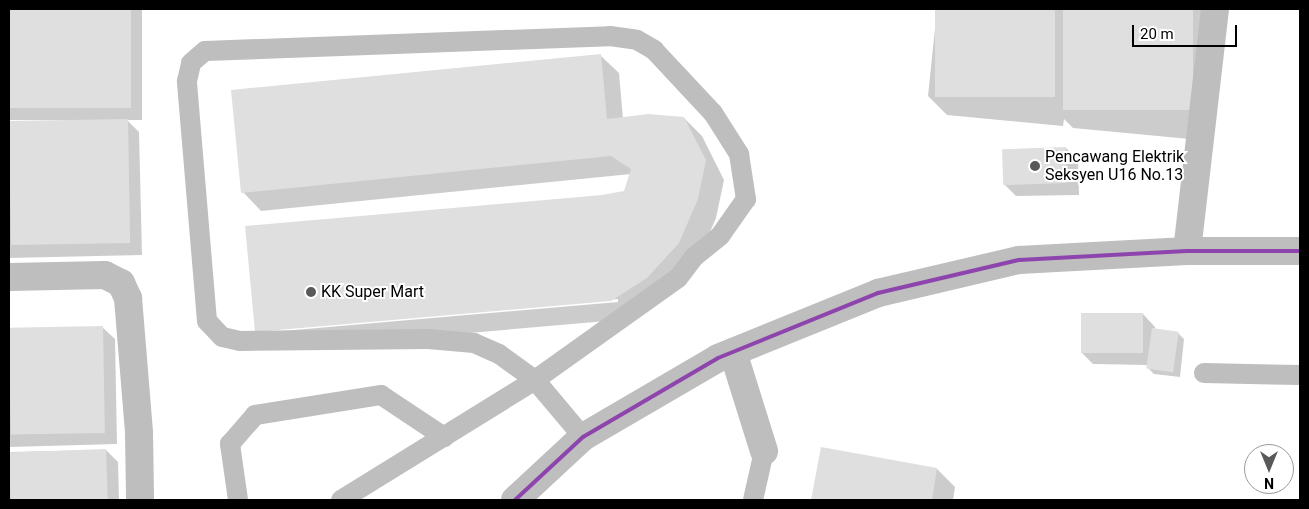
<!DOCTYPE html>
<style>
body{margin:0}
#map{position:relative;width:1309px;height:509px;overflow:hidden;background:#fff;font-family:Roboto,sans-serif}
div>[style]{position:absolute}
.shadow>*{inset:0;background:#0003;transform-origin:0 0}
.building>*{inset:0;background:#dfdfdf;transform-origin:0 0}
.service>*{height:20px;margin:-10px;padding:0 10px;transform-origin:10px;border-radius:10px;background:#bebebe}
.minor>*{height:28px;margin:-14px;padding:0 14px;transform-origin:14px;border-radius:14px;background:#bebebe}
.tertiary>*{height:28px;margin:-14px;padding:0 14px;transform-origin:14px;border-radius:14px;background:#bebebe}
.bus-1>*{height:4px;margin:-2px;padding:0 2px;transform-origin:2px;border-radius:2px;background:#8e44ad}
.dots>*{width:14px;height:14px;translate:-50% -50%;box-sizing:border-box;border:2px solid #fff;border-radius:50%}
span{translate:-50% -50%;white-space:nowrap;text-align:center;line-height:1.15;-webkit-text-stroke:4px #fff;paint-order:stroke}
.poi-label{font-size:16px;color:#000}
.left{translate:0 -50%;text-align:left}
.frame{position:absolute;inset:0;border:10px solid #000;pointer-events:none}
.north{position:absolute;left:1244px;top:444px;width:50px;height:50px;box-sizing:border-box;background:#fff;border:1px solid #999;border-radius:50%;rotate:180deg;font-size:14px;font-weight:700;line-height:20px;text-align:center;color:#000}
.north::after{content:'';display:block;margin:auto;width:18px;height:22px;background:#595959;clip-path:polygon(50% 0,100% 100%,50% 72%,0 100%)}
.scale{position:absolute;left:1132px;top:25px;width:105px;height:22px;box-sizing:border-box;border:2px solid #000;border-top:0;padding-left:6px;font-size:15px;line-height:18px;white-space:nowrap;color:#000;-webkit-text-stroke:4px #fff;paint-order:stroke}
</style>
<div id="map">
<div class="shadow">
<i style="left:9px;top:9px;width:133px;height:111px"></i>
<i style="clip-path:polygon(937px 9px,1212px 9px,1200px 140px,1073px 128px,1064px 119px,1063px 126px,947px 115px,928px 96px)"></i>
<i style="clip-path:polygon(evenodd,600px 55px,619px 73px,623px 119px,684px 118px,702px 136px,724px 180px,716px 218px,697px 262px,630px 319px,274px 350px,256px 331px,602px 197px,625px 192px,631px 174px,261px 211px,243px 192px,600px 55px,618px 299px,618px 302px,271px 332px,271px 329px,618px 299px)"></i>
<i style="clip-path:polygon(127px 120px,139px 132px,142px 255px,9px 258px,9px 123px)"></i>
<i style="clip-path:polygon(1066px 148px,1078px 160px,1079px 195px,1016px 196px,1004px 184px)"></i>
<i style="clip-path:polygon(1143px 314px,1155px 327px,1155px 330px,1178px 333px,1184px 339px,1180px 377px,1154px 374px,1148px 368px,1148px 365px,1093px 364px,1081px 352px)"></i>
<i style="clip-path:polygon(102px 327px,115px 339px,117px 444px,9px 447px,9px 329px)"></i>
<i style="clip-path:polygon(822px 448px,937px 469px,955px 487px,953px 500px,813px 500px)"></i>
<i style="clip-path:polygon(106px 450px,118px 462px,119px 500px,9px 500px,9px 452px)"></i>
</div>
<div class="building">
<i style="left:9px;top:9px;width:122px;height:99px"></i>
<i style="left:935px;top:9px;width:120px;height:88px"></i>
<i style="left:1063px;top:9px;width:130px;height:101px"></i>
<i style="clip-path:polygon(601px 54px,607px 119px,648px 114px,684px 117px,706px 160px,698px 199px,679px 243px,647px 278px,611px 301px,255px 332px,245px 226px,602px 195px,624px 191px,631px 169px,611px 156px,241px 193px,231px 90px)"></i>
<i style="left:128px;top:119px;width:124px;height:119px;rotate:89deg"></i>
<i style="left:1066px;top:147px;width:36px;height:64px;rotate:88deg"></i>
<i style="left:1081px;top:313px;width:62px;height:40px"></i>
<i style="left:103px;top:326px;width:107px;height:94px;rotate:89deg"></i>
<i style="left:1152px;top:328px;width:27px;height:41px;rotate:8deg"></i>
<i style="clip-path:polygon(821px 447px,937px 468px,932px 500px,811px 500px)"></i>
<i style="left:106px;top:449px;width:51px;height:97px;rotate:88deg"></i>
</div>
<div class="service">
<i style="left:610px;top:36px;width:27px;rotate:8deg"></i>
<i style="left:637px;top:40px;width:20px;rotate:30deg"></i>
<i style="left:654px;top:50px;width:86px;rotate:46.9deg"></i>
<i style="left:713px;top:113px;width:49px;rotate:57.6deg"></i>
<i style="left:739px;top:154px;width:46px;rotate:81.2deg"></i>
<i style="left:746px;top:199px;width:45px;rotate:125.1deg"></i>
<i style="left:720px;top:236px;width:33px;rotate:141deg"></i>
<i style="left:694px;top:257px;width:26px;rotate:127deg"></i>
<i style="left:678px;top:278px;width:176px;rotate:144.5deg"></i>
<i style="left:535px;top:380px;width:44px;rotate:-144.2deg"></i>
<i style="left:499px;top:354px;width:27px;rotate:-156deg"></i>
<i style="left:474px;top:343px;width:46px;rotate:-175deg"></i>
<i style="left:428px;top:339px;width:188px;rotate:179.4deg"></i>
<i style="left:240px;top:341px;width:18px;rotate:-167deg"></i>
<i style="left:222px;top:337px;width:22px;rotate:-133deg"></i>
<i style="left:207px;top:321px;width:241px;rotate:-94.8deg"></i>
<i style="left:187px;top:81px;width:18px;rotate:-77deg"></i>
<i style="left:191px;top:63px;width:18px;rotate:-41deg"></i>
<i style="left:205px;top:51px;width:405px;rotate:-2.1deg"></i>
<i style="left:1204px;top:373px;width:96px;rotate:1.2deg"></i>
<i style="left:238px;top:500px;width:57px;rotate:-98.1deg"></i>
<i style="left:230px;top:444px;width:38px;rotate:-49deg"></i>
<i style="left:255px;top:415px;width:128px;rotate:-9deg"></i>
<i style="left:381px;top:395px;width:76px;rotate:33.7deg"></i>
<i style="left:341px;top:500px;width:228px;rotate:-31.7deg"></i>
<i style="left:535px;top:380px;width:75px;rotate:49.9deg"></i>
<i style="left:753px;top:500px;width:50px;rotate:-77.3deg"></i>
</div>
<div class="minor">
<i style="left:1187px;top:251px;width:244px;rotate:-83.4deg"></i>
<i style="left:9px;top:277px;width:96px;rotate:-1.2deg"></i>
<i style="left:105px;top:275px;width:18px;rotate:27deg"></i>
<i style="left:121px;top:283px;width:17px;rotate:65deg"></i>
<i style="left:128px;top:298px;width:135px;rotate:85.3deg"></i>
<i style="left:139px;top:433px;width:67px;rotate:89.1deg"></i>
<i style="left:733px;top:352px;width:104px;rotate:72.6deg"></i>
</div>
<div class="tertiary">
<i style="left:515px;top:500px;width:93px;rotate:-42.8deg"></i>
<i style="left:583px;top:437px;width:156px;rotate:-30.3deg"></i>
<i style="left:718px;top:358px;width:173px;rotate:-22.1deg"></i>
<i style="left:878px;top:293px;width:145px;rotate:-13.2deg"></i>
<i style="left:1019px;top:260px;width:168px;rotate:-3.1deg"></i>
<i style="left:1187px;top:251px;width:113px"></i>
</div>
<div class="bus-1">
<i style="left:515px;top:500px;width:93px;rotate:-42.8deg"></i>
<i style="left:583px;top:437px;width:156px;rotate:-30.3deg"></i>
<i style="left:718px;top:358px;width:173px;rotate:-22.1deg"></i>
<i style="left:878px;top:293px;width:145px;rotate:-13.2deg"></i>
<i style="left:1019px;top:260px;width:168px;rotate:-3.1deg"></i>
<i style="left:1187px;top:251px;width:113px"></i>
</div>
<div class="dots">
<i style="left:1035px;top:166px;background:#595959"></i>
<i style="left:311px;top:292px;background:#595959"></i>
</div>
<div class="poi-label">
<span class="left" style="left:1045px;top:166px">Pencawang Elektrik<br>Seksyen U16 No.13</span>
<span class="left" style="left:321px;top:292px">KK Super Mart</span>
</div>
<div class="frame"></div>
<div class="north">N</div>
<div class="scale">20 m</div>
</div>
